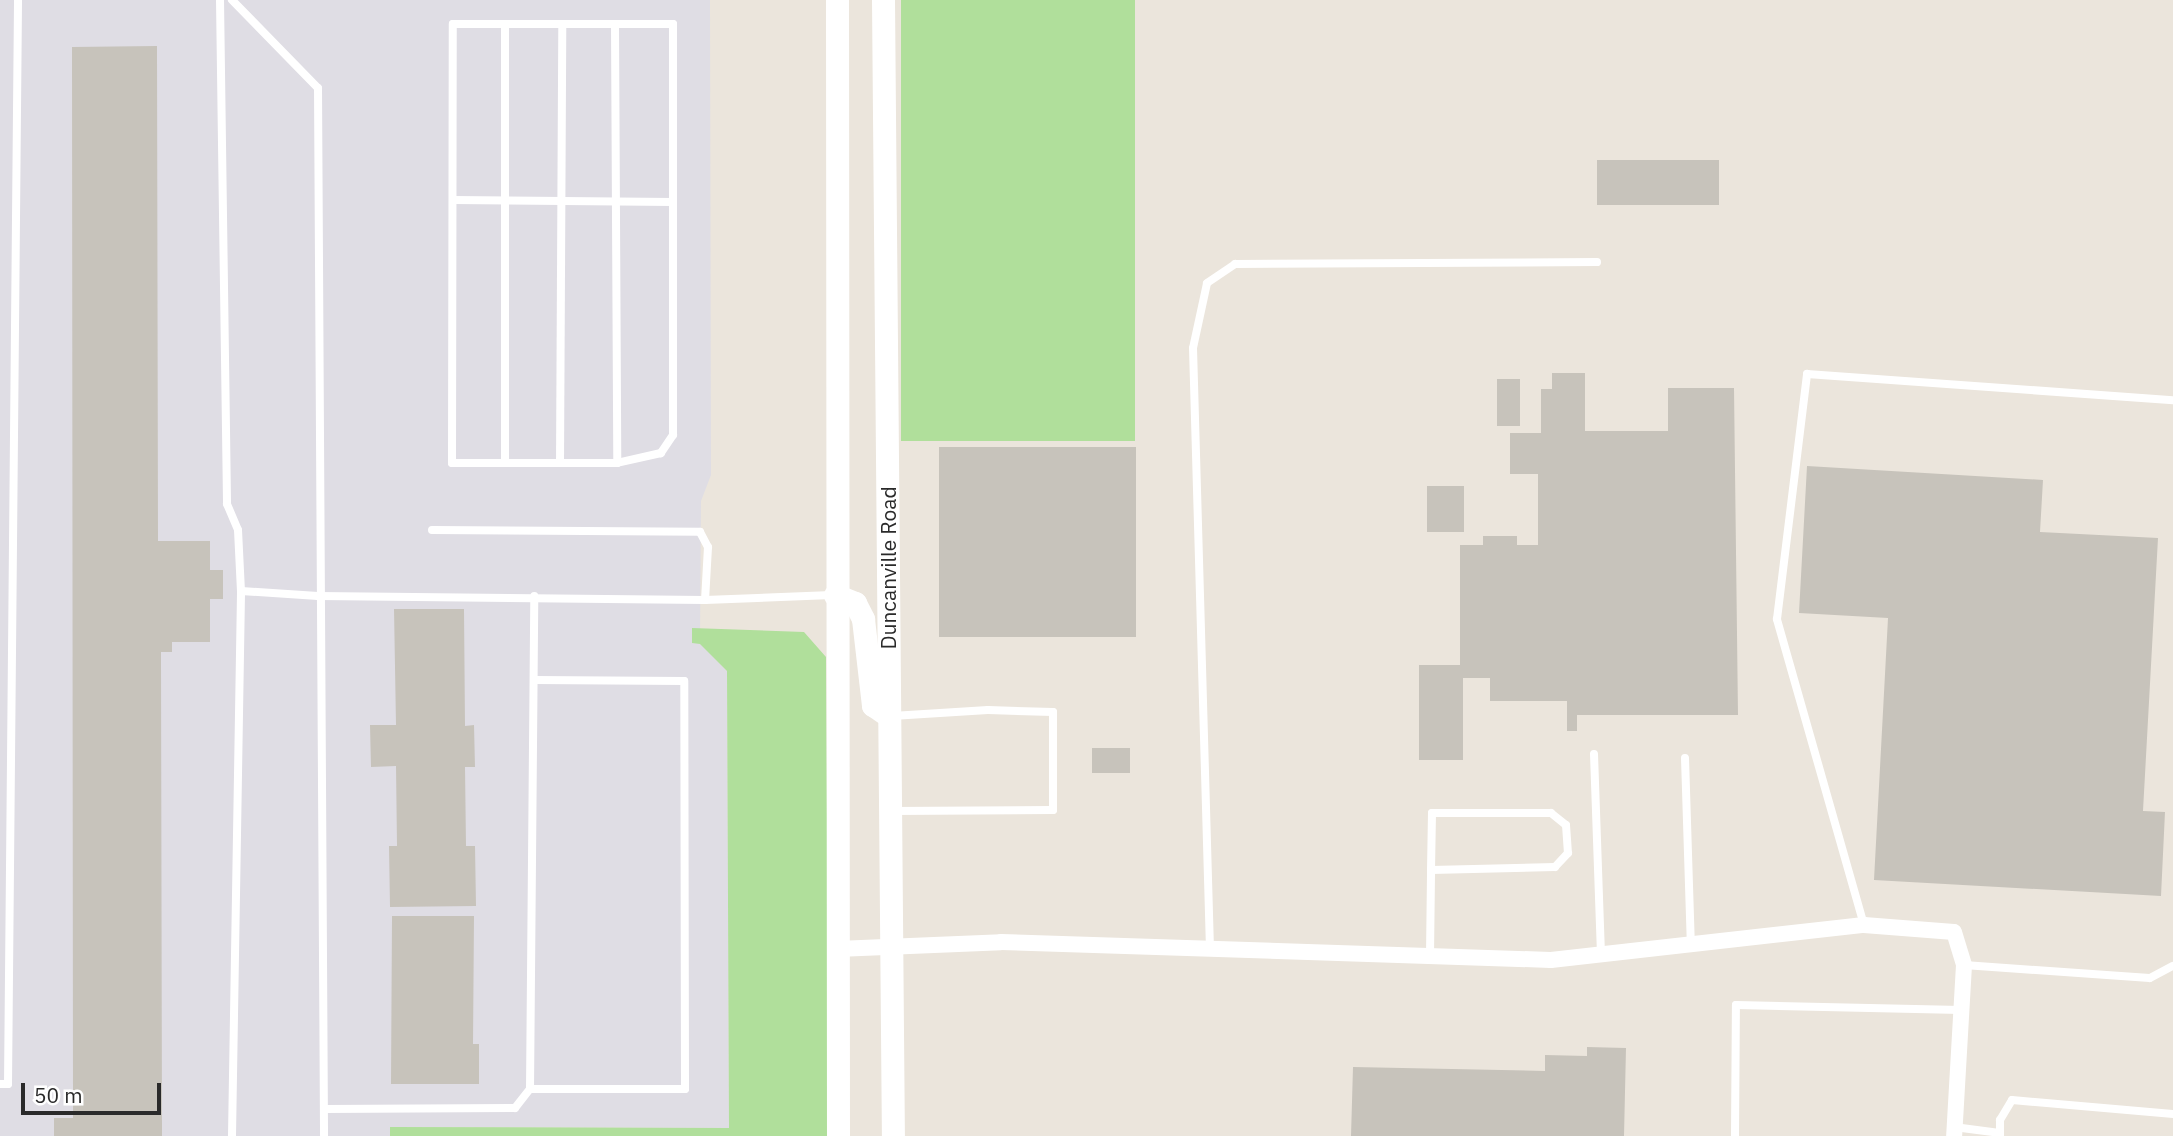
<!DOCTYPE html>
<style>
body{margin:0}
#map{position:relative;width:2173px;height:1136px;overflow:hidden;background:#ebe5dc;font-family:"IBM Plex Sans",sans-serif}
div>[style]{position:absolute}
.industrial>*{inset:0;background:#dfdde4}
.green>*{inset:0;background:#b0df9b;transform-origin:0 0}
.building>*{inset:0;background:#c7c3bb;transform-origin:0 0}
.lane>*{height:8px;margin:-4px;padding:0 4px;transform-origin:4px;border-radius:4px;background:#fff}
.street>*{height:16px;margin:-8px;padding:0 8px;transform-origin:8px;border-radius:8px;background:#fff}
.secondary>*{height:23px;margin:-11.5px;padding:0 11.5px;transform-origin:11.5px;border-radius:11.5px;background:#fff}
span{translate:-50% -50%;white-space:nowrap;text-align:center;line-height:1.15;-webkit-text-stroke:5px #fff;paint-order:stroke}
.street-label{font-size:21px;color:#2a2a2a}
.scale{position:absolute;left:21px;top:1083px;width:140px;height:32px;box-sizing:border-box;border:4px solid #2a2a2a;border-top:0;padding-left:9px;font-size:21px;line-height:24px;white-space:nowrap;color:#2a2a2a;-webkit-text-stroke:5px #fff;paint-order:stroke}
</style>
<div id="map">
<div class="industrial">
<i style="clip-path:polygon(0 0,710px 0,711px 475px,701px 501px,700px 643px,727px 671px,729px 1128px,391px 1127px,390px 1136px,0 1136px)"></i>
</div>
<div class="green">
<i style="left:901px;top:0;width:234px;height:441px"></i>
<i style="clip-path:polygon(692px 628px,804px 632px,826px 657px,829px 1136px,390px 1136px,390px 1127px,729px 1128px,727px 671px,700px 644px,692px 643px)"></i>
</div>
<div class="building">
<i style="clip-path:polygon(157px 46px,158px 541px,210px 541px,210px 570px,223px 570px,223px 599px,210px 599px,210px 642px,172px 642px,172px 652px,161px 652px,162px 1136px,54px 1136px,54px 1118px,73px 1118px,72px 47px)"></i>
<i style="left:1719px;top:160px;width:45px;height:122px;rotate:90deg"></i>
<i style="clip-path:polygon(1552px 373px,1585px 373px,1585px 431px,1668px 431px,1668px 388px,1734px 388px,1738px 715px,1577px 715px,1577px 731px,1567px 731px,1567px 701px,1490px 701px,1490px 678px,1463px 678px,1463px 760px,1419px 760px,1419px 665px,1460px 665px,1460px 545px,1483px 545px,1483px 536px,1517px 536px,1517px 545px,1538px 545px,1538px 474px,1510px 474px,1510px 433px,1541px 433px,1541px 389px,1552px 389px)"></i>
<i style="left:1497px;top:379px;width:23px;height:47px"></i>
<i style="left:939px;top:447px;width:197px;height:190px"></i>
<i style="clip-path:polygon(1807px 466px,2043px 480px,2040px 532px,2158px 538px,2143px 811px,2165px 812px,2161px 896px,1874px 880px,1888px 618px,1799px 613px)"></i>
<i style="left:1427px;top:486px;width:37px;height:46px"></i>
<i style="clip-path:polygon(394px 609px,464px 609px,465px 726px,474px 725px,475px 767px,465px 767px,466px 846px,475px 846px,476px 906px,390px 907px,389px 846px,397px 846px,396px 766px,371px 767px,370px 725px,396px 725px)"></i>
<i style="left:1092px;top:748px;width:38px;height:25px"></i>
<i style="clip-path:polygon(392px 916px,474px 916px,473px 1044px,479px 1044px,479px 1084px,391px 1084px)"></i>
<i style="clip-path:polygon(1587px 1047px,1626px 1048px,1624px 1136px,1351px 1136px,1353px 1067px,1545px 1071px,1545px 1055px,1587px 1056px)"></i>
</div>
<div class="lane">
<i style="left:220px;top:0;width:504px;rotate:89.2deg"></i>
<i style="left:227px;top:504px;width:28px;rotate:67deg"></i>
<i style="left:238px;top:530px;width:61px;rotate:87.2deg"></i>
<i style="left:241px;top:591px;width:77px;rotate:3.7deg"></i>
<i style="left:318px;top:596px;width:387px;rotate:0.6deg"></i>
<i style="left:232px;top:0;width:123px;rotate:45.7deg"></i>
<i style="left:318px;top:88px;width:1048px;rotate:89.67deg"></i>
<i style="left:453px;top:24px;width:220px"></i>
<i style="left:673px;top:24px;width:411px;rotate:90deg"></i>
<i style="left:673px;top:435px;width:22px;rotate:124deg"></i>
<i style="left:661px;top:453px;width:45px;rotate:167.2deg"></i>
<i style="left:617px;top:463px;width:165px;rotate:180deg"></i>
<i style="left:452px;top:463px;width:439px;rotate:-89.9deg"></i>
<i style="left:505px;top:24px;width:439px;rotate:90deg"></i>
<i style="left:615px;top:24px;width:439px;rotate:89.7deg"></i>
<i style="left:453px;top:200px;width:220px;rotate:0.5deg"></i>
<i style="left:560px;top:463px;width:439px;rotate:-89.7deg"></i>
<i style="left:432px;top:530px;width:268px;rotate:0.4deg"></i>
<i style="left:700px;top:532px;width:17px;rotate:62deg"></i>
<i style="left:708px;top:547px;width:53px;rotate:93.2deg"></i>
<i style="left:705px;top:600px;width:127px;rotate:-2.3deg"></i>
<i style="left:892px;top:716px;width:96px;rotate:-3.6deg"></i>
<i style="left:988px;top:710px;width:65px;rotate:1.8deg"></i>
<i style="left:1053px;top:712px;width:98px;rotate:90deg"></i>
<i style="left:1053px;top:810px;width:161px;rotate:179.6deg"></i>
<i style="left:1594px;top:754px;width:201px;rotate:88deg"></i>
<i style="left:1685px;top:758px;width:186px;rotate:88.2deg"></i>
<i style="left:1864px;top:925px;width:318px;rotate:-105.9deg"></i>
<i style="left:1777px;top:619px;width:247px;rotate:-83deg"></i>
<i style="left:1807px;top:374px;width:367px;rotate:4.1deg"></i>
<i style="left:1210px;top:949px;width:601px;rotate:-91.62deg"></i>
<i style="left:1193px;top:348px;width:66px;rotate:-77.8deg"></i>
<i style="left:1207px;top:283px;width:34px;rotate:-34deg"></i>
<i style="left:1235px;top:264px;width:362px;rotate:-0.3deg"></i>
<i style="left:1430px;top:956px;width:86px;rotate:-89.3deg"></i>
<i style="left:1431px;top:870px;width:57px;rotate:-89deg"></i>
<i style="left:1432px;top:813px;width:119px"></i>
<i style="left:1551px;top:813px;width:19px;rotate:39deg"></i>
<i style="left:1566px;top:825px;width:28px;rotate:86deg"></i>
<i style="left:1568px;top:853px;width:19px;rotate:133deg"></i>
<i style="left:1555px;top:867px;width:124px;rotate:178.6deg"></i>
<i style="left:1964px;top:965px;width:186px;rotate:4deg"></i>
<i style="left:2150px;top:978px;width:26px;rotate:-28deg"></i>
<i style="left:0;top:1084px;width:8px"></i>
<i style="left:8px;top:1084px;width:1084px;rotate:-89.47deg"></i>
<i style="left:530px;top:1089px;width:155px"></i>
<i style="left:685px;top:1089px;width:408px;rotate:-90.1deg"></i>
<i style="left:684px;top:681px;width:150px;rotate:-179.6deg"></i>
<i style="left:324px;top:1109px;width:191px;rotate:-0.3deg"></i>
<i style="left:515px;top:1108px;width:24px;rotate:-52deg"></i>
<i style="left:530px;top:1089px;width:493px;rotate:-89.5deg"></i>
<i style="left:1954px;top:1127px;width:46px;rotate:7.4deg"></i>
<i style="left:232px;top:1136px;width:545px;rotate:-89.05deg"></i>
<i style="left:1735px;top:1136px;width:131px;rotate:-89.6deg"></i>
<i style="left:1736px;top:1005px;width:225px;rotate:1.3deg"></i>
<i style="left:2000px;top:1136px;width:16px;rotate:-90deg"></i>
<i style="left:2000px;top:1120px;width:23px;rotate:-59deg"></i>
<i style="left:2012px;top:1100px;width:162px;rotate:5deg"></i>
</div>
<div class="street">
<i style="left:837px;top:949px;width:164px;rotate:-2.4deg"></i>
<i style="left:1001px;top:942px;width:550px;rotate:1.87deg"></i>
<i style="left:1551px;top:960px;width:315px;rotate:-6.4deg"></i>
<i style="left:1864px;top:925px;width:90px;rotate:4.4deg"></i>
<i style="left:1954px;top:932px;width:34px;rotate:73deg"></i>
<i style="left:1964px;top:965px;width:171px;rotate:93.3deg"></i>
</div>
<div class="secondary">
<i style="left:837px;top:0;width:1136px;rotate:89.95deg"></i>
<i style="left:883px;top:0;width:1136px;rotate:89.5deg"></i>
<i style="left:835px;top:595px;width:22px;rotate:22deg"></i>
<i style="left:855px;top:603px;width:18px;rotate:63deg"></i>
<i style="left:863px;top:619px;width:87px;rotate:83.4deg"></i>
<i style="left:873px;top:705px;width:19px;rotate:35deg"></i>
</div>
<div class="street-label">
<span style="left:888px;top:568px;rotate:-90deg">Duncanville Road</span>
</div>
<div class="scale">50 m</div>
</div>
